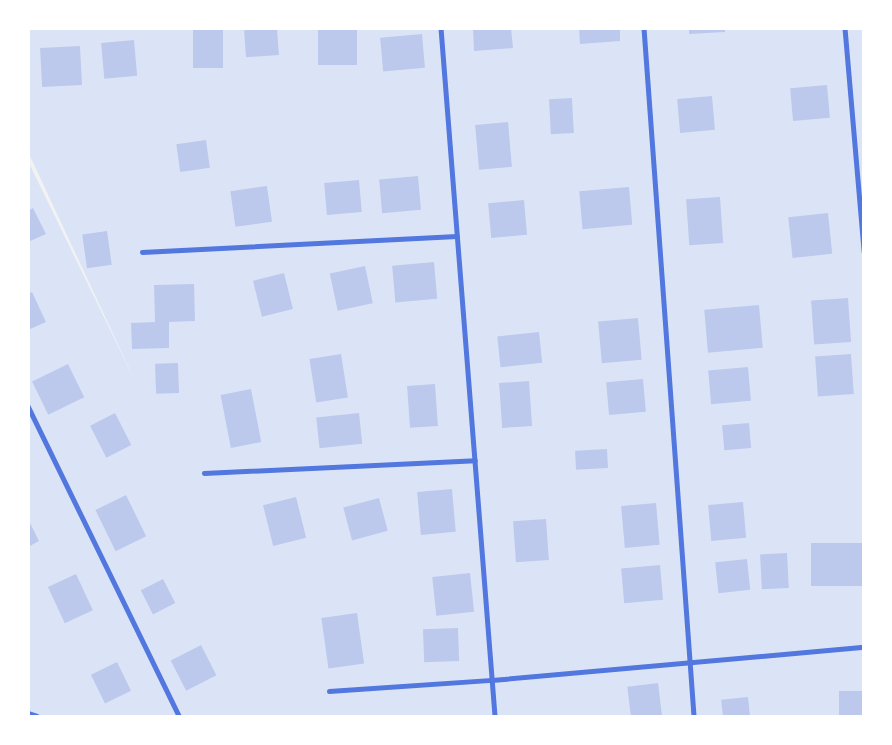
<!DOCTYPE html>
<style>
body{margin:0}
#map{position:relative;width:892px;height:745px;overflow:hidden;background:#f2f2f2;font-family:"IBM Plex Sans",sans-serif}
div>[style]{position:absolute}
.green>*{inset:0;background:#dbe4f7}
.building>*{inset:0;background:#bdc9ec;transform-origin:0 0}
.service>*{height:4.5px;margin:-2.25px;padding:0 2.25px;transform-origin:2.25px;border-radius:2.25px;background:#5277de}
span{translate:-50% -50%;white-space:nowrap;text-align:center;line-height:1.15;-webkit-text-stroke:4.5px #fff;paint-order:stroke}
.frame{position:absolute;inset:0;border:30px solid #fff;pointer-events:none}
</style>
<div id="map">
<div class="green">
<i style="clip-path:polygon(29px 29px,863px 29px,863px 716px,29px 716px,28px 161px,136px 383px,29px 154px)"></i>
</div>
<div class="building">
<i style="left:193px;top:28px;width:30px;height:40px"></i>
<i style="left:277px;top:28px;width:27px;height:33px;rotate:86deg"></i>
<i style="left:318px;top:28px;width:39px;height:37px"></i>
<i style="clip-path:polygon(473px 28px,511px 28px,513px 48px,474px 51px)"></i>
<i style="clip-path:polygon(579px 28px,620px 28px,620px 41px,580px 44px)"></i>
<i style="clip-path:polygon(689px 28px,725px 28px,725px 32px,689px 34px)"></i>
<i style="left:422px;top:34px;width:34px;height:42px;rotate:85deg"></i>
<i style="left:134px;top:40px;width:36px;height:33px;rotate:85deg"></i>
<i style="left:80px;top:46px;width:39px;height:40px;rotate:87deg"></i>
<i style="left:827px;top:85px;width:33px;height:37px;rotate:85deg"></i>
<i style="left:712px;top:96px;width:34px;height:35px;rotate:85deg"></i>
<i style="left:572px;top:98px;width:35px;height:23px;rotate:87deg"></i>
<i style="left:508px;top:122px;width:45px;height:33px;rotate:85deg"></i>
<i style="left:206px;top:140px;width:28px;height:30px;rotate:82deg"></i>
<i style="left:418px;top:176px;width:34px;height:39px;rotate:85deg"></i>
<i style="left:359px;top:180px;width:32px;height:35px;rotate:85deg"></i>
<i style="left:267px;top:186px;width:36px;height:37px;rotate:82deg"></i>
<i style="left:629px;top:187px;width:38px;height:50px;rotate:85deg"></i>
<i style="left:720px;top:197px;width:46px;height:34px;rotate:86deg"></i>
<i style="left:524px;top:200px;width:35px;height:36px;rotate:85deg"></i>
<i style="clip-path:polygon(33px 208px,46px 234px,28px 242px,28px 211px)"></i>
<i style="left:828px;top:213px;width:41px;height:40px;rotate:84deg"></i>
<i style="left:107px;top:231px;width:34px;height:25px;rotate:82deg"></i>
<i style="left:434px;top:262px;width:37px;height:42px;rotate:85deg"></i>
<i style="left:365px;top:266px;width:38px;height:36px;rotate:78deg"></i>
<i style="left:284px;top:273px;width:37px;height:32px;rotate:76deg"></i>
<i style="clip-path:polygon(194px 284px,195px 321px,169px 322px,169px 348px,132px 349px,131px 323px,155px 322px,154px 285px)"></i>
<i style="clip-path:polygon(32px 292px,46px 322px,28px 330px,28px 294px)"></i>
<i style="left:848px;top:298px;width:44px;height:37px;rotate:86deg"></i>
<i style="left:759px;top:305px;width:43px;height:55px;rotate:85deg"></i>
<i style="left:638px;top:318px;width:42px;height:40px;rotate:85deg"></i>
<i style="left:539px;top:332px;width:31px;height:42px;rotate:84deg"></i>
<i style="left:341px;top:354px;width:44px;height:32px;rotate:81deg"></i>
<i style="left:851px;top:354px;width:40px;height:36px;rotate:86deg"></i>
<i style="left:178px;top:363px;width:30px;height:23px;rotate:88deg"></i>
<i style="left:68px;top:364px;width:37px;height:40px;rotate:64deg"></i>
<i style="left:748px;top:367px;width:34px;height:40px;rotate:85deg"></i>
<i style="left:643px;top:379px;width:33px;height:37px;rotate:85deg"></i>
<i style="left:529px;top:381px;width:45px;height:30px;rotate:86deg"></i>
<i style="left:435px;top:384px;width:42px;height:28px;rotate:86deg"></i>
<i style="left:251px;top:389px;width:54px;height:31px;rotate:79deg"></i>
<i style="left:115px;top:413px;width:36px;height:28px;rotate:63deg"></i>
<i style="left:359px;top:413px;width:31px;height:43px;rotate:84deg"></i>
<i style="left:749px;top:423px;width:25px;height:27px;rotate:85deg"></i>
<i style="left:607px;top:449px;width:19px;height:32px;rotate:87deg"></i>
<i style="left:452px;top:489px;width:43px;height:35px;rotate:85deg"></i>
<i style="left:126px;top:495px;width:46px;height:34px;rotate:64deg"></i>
<i style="left:296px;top:497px;width:42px;height:34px;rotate:76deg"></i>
<i style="left:379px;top:498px;width:34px;height:37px;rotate:75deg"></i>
<i style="left:743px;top:502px;width:36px;height:35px;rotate:85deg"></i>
<i style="left:656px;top:503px;width:42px;height:35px;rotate:85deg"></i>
<i style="clip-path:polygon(28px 519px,39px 541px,28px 547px)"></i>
<i style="left:546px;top:519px;width:41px;height:33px;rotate:86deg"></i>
<i style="left:864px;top:543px;width:43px;height:53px;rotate:90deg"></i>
<i style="left:787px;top:553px;width:35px;height:27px;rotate:87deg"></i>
<i style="left:747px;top:559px;width:31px;height:32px;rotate:84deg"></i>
<i style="left:660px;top:565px;width:35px;height:39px;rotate:85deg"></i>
<i style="left:470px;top:573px;width:39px;height:38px;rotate:84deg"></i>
<i style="left:76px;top:574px;width:40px;height:31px;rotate:65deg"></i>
<i style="left:163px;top:579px;width:27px;height:25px;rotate:63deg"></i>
<i style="left:357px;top:613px;width:51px;height:36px;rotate:82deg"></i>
<i style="left:458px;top:628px;width:33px;height:35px;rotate:88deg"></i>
<i style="left:201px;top:645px;width:34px;height:34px;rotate:63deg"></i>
<i style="left:117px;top:662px;width:32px;height:29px;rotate:64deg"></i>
<i style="left:658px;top:683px;width:33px;height:31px;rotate:83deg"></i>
<i style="left:864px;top:691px;width:25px;height:25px;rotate:90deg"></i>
<i style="left:748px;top:697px;width:19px;height:27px;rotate:84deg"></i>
</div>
<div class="service">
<i style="left:441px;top:28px;width:690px;rotate:85.51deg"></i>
<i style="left:644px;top:28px;width:690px;rotate:85.84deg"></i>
<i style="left:845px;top:28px;width:224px;rotate:85.1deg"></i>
<i style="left:142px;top:252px;width:315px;rotate:-2.9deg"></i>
<i style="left:28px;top:406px;width:345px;rotate:64deg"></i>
<i style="left:204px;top:473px;width:271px;rotate:-2.7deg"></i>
<i style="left:329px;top:691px;width:163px;rotate:-3.9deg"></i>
<i style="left:492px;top:680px;width:373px;rotate:-5.1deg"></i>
<i style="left:28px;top:713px;width:9px;rotate:18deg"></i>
</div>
<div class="frame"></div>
</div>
